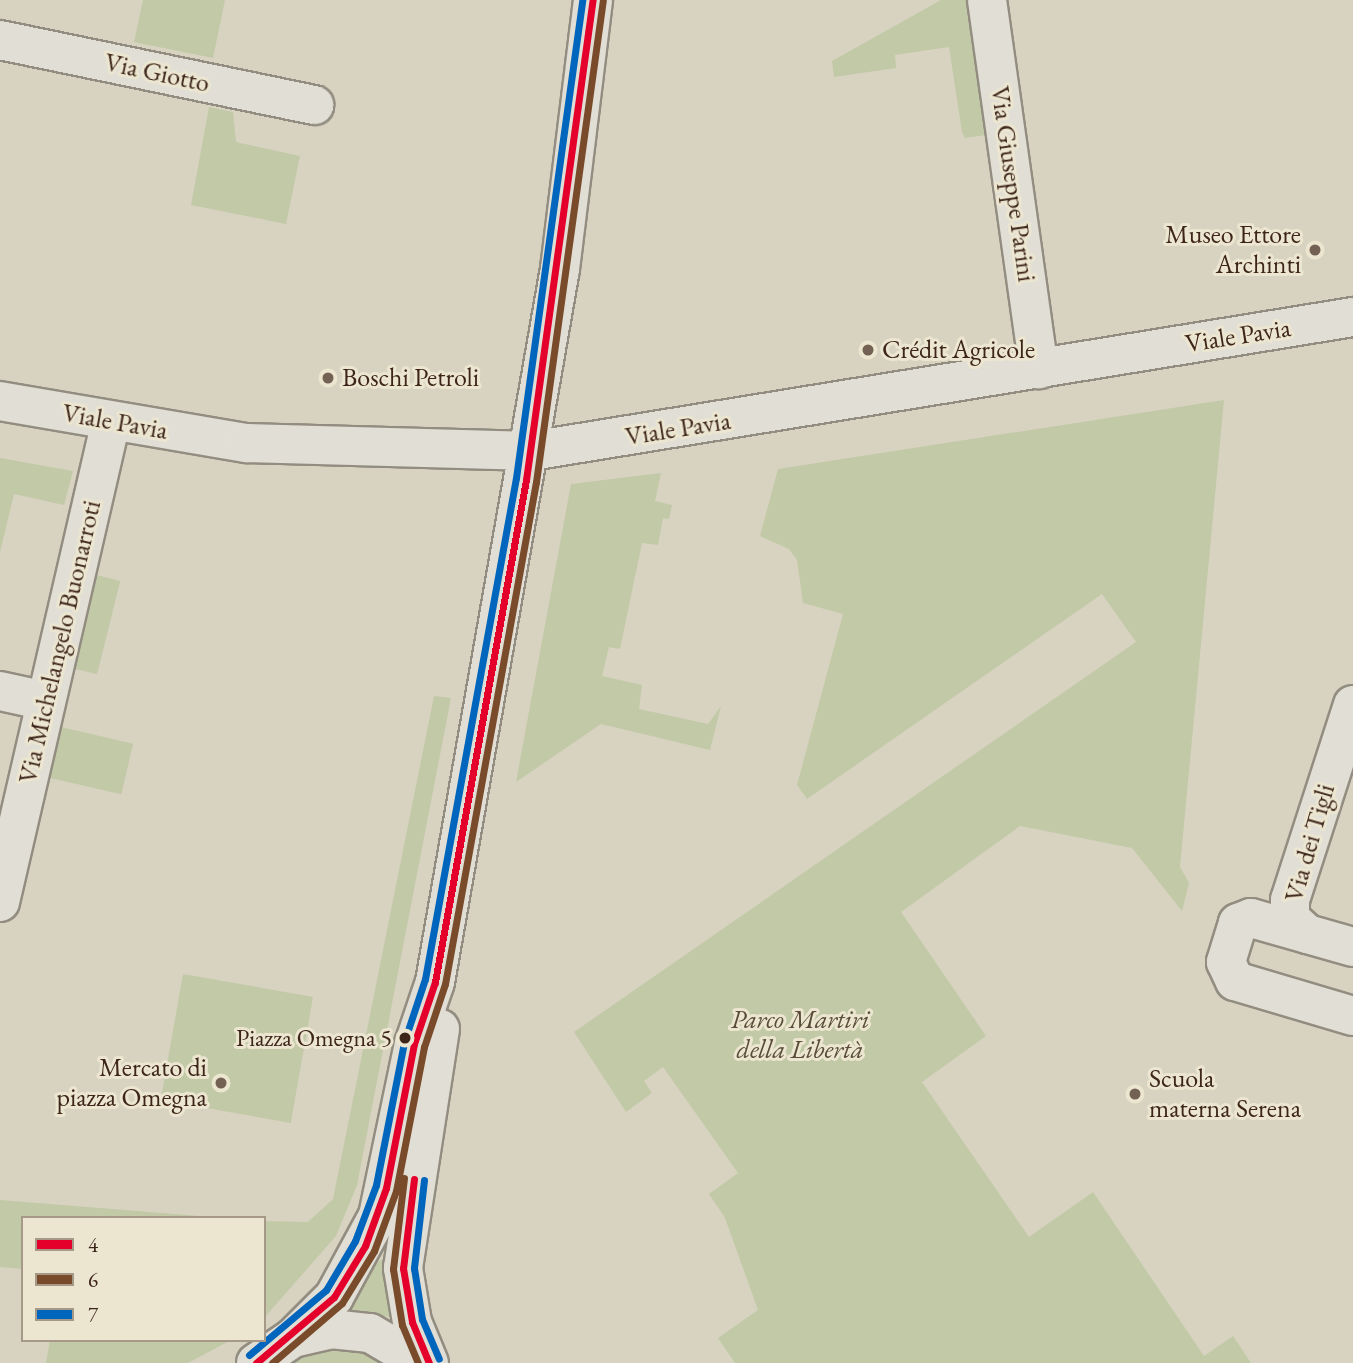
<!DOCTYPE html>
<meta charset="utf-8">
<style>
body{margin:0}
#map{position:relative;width:1353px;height:1363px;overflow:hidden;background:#d8d3c0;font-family:"EB Garamond",serif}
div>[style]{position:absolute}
.green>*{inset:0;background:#c1c9a7;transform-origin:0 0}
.roads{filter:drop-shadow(2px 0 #938d81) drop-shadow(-2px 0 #938d81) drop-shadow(0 2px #938d81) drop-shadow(0 -2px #938d81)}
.minor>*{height:38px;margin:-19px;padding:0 19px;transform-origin:19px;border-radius:19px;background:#e1dfd5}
.bus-1>*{height:7px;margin:-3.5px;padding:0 3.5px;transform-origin:3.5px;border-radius:3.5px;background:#e4002b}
.bus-2>*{height:7px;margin:-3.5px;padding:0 3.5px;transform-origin:3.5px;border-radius:3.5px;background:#7a4b2a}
.bus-3>*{height:7px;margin:-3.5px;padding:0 3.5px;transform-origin:3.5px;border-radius:3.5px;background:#0065bd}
.dots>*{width:19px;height:19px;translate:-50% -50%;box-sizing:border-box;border:4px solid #ece6d0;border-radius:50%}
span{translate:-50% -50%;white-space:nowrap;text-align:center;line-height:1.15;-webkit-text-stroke:6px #ece6d0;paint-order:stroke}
.bus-label{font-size:24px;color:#3d251a}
.right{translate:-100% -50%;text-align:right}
.street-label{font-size:26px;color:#3d251a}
.poi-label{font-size:26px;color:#3d251a}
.left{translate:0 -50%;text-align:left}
.park-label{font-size:26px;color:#594c38;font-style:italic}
.legend{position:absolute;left:21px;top:1216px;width:245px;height:126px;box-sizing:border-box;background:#ece6d0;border:2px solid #a69987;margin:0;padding:9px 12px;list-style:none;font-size:21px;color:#3d251a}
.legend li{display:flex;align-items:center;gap:14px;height:35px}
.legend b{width:35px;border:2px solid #a69987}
</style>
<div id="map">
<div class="green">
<i style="clip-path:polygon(143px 0,225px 0,213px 58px,134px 42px)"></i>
<i style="clip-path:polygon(941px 0,966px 0,985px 135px,965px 138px,962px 132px,949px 47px,895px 55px,896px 68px,834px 77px,832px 61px)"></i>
<i style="clip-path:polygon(209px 107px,233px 112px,236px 142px,300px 156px,286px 224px,191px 205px)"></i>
<i style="clip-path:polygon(1224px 400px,1180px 867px,1189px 883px,1182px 911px,1132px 848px,1020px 826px,901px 912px,986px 1036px,922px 1082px,1029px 1237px,1093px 1192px,1204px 1356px,1233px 1336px,1251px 1363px,735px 1363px,718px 1338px,758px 1310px,725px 1218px,709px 1194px,738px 1173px,663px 1067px,644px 1081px,652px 1093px,626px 1112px,574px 1032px,1136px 642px,1102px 594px,807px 799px,797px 785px,843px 614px,803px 603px,797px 560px,789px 549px,760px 536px,778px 469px)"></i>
<i style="clip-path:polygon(0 458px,73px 471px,64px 505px,14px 494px,0 552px)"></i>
<i style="clip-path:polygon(661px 473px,655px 501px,672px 505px,669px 519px,663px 518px,658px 545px,642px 543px,620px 649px,609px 647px,602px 676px,642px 685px,639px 709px,708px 724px,721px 706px,710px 750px,601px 724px,516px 782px,571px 484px)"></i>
<i style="left:96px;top:575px;width:25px;height:96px;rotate:14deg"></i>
<i style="clip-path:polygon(434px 696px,451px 698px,357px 1185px,336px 1236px,264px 1318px,264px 1221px,308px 1222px,333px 1199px)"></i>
<i style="left:61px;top:727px;width:74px;height:52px;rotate:13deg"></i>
<i style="left:183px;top:974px;width:132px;height:128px;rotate:10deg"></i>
<i style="clip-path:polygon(0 1200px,75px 1206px,224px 1218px,23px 1218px,23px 1269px,0 1267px)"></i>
<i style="clip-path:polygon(383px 1259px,390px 1317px,350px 1312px,376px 1263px)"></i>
<i style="clip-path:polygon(50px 1340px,231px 1340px,188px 1363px,46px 1363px)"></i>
<i style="clip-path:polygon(321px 1347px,353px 1347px,395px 1363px,282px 1363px)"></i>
</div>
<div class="roads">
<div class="minor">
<i style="left:987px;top:0;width:373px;rotate:82deg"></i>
<i style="left:0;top:40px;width:321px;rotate:11.7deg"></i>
<i style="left:0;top:401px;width:251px;rotate:9.7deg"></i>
<i style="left:247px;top:443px;width:284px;rotate:1.6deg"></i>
<i style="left:531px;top:451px;width:833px;rotate:-9.26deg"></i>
<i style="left:0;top:691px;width:47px;rotate:12.3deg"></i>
<i style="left:0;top:902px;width:493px;rotate:-77deg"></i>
<i style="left:1307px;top:934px;width:23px;rotate:-137deg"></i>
<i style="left:1290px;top:918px;width:18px;rotate:-90deg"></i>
<i style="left:1290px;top:900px;width:205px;rotate:-72.1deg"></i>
<i style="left:1353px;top:947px;width:106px;rotate:-164.1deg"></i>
<i style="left:1251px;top:918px;width:14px;rotate:159deg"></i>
<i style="left:1238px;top:923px;width:41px;rotate:107.1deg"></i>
<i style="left:1226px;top:962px;width:21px;rotate:65deg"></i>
<i style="left:1235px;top:981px;width:123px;rotate:16.5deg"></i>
<i style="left:293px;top:1338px;width:58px;rotate:-45deg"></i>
<i style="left:334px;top:1297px;width:92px;rotate:-61.5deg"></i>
<i style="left:378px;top:1216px;width:176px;rotate:-78.2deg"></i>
<i style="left:414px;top:1044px;width:65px;rotate:-71.3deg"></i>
<i style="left:435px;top:982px;width:724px;rotate:-80.06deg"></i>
<i style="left:560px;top:269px;width:271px;rotate:-83deg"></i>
<i style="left:256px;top:1363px;width:45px;rotate:-34deg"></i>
<i style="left:293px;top:1338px;width:39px;rotate:-13deg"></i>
<i style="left:331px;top:1329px;width:39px;rotate:6deg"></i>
<i style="left:370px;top:1333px;width:59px;rotate:30.5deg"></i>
<i style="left:429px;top:1363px;width:44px;rotate:-112.5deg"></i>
<i style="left:412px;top:1322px;width:55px;rotate:-99.5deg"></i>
<i style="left:403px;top:1268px;width:242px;rotate:-81.2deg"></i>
</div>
</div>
<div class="bus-1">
<i style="left:414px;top:1179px;width:90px;rotate:97deg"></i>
<i style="left:403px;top:1268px;width:55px;rotate:80.5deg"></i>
<i style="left:412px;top:1322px;width:44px;rotate:67.5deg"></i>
<i style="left:256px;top:1363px;width:102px;rotate:-40.2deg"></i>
<i style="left:334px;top:1297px;width:60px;rotate:-58.7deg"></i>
<i style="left:365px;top:1246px;width:62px;rotate:-70.1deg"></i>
<i style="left:386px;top:1188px;width:147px;rotate:-79deg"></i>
<i style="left:414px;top:1044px;width:65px;rotate:-71.3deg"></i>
<i style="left:435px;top:982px;width:510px;rotate:-79.73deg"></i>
<i style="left:526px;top:480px;width:485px;rotate:-82.1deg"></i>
</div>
<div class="bus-2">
<i style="left:404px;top:1178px;width:92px;rotate:96.9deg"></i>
<i style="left:393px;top:1269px;width:57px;rotate:80.9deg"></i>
<i style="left:402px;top:1325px;width:41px;rotate:67.2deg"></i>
<i style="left:272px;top:1363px;width:92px;rotate:-40.6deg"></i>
<i style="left:342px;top:1303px;width:61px;rotate:-58.4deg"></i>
<i style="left:374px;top:1251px;width:64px;rotate:-69.9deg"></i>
<i style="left:396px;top:1191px;width:147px;rotate:-79deg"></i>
<i style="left:424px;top:1047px;width:66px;rotate:-71.6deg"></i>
<i style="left:445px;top:984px;width:510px;rotate:-79.73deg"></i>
<i style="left:536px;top:482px;width:486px;rotate:-82.1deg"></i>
</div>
<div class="bus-3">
<i style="left:424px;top:1180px;width:89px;rotate:96.5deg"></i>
<i style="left:414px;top:1268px;width:52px;rotate:81.1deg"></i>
<i style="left:422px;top:1319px;width:43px;rotate:67deg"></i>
<i style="left:249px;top:1355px;width:101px;rotate:-40.2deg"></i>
<i style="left:326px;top:1290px;width:57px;rotate:-59.4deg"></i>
<i style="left:355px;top:1241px;width:60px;rotate:-69.4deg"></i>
<i style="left:376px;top:1185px;width:146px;rotate:-78.9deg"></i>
<i style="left:404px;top:1042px;width:66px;rotate:-71.6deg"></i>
<i style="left:425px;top:979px;width:509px;rotate:-79.71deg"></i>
<i style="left:516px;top:478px;width:483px;rotate:-82.1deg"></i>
</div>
<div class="dots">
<i style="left:1315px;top:250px;background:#736254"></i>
<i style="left:868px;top:350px;background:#736254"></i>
<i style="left:328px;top:378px;background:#736254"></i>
<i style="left:405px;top:1038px;background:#3d251a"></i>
<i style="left:221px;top:1083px;background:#736254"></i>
<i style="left:1135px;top:1094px;background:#736254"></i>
</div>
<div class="bus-label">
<span class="right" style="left:392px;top:1038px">Piazza Omegna 5</span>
</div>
<div class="street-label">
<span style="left:157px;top:73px;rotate:12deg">Via Giotto</span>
<span style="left:1013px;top:184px;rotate:82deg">Via Giuseppe Parini</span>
<span style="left:1238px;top:336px;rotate:-9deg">Viale Pavia</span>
<span style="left:115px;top:422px;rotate:10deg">Viale Pavia</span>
<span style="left:678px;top:429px;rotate:-9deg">Viale Pavia</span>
<span style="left:60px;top:642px;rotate:-77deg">Via Michelangelo Buonarroti</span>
<span style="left:1310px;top:843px;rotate:-74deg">Via dei Tigli</span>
</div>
<div class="poi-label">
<span class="right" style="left:1301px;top:250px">Museo Ettore<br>Archinti</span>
<span class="left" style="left:882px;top:350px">Crédit Agricole</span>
<span class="left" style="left:342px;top:378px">Boschi Petroli</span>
<span class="right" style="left:207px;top:1083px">Mercato di<br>piazza Omegna</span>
<span class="left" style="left:1149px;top:1094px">Scuola<br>materna Serena</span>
</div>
<div class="park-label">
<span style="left:800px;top:1035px">Parco Martiri<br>della Libertà</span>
</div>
<ul class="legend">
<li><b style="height:9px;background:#e4002b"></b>4</li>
<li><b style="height:9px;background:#7a4b2a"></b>6</li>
<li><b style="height:9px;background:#0065bd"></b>7</li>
</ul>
</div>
